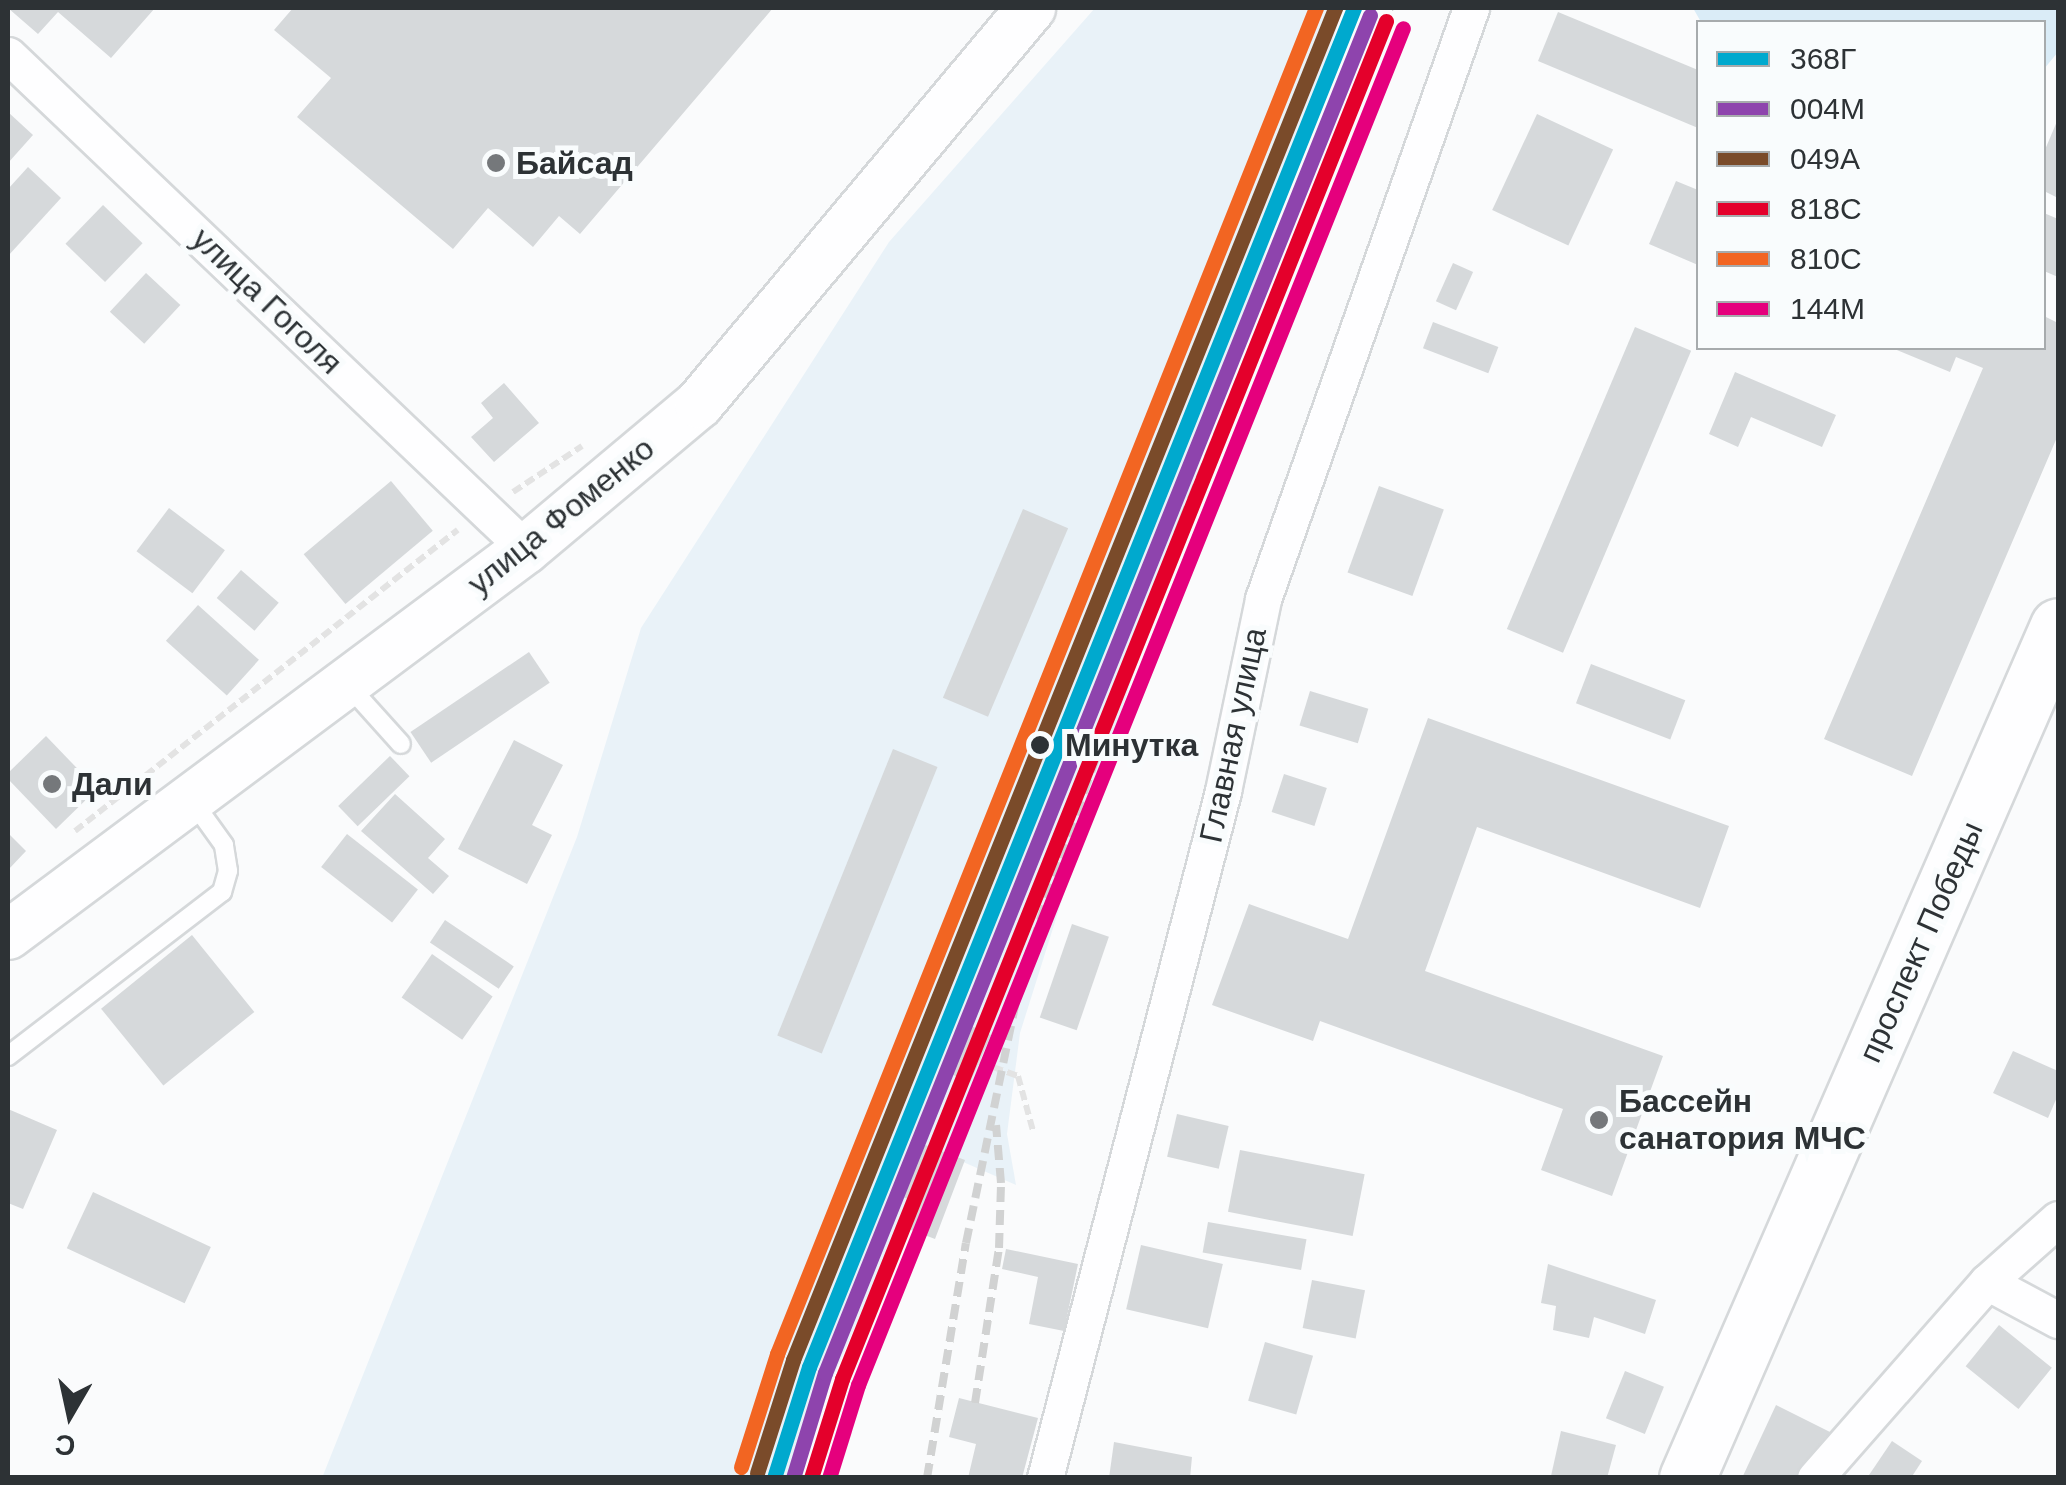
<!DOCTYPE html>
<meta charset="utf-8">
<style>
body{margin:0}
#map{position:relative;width:2066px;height:1485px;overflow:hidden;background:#fafbfc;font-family:Arial,sans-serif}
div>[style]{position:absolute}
.built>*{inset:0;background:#e9f2f8}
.green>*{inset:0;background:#daecf7}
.building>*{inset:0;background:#d6d9db;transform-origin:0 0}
.path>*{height:6px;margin-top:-3px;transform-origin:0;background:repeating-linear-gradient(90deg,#e3e3e3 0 10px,transparent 0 15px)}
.roads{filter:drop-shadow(2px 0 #d5d8da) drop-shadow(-2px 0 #d5d8da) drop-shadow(0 2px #d5d8da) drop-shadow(0 -2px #d5d8da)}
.lane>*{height:18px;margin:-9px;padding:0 9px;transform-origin:9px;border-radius:9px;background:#fefeff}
.street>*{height:35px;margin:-17.5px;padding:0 17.5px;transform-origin:17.5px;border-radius:17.5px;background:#fefeff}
.secondary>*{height:48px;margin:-24px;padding:0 24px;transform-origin:24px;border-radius:24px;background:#fefeff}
.primary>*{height:55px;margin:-27.5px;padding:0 27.5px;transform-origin:27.5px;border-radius:27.5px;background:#fefeff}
.rail>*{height:8px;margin-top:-4px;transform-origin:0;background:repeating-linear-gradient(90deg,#d1d2d2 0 15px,transparent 0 23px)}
.rail-1>*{height:15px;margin:-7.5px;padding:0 7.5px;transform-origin:7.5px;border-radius:7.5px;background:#00a9ce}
.rail-2>*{height:15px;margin:-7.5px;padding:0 7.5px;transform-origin:7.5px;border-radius:7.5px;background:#8e44ad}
.rail-3>*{height:15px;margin:-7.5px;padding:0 7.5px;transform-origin:7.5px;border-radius:7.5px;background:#7a4b2a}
.rail-4>*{height:15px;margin:-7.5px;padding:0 7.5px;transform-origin:7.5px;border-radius:7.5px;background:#e4002b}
.rail-5>*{height:15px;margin:-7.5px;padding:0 7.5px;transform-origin:7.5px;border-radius:7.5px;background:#f26522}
.rail-6>*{height:15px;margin:-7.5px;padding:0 7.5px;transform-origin:7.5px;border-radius:7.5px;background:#e5007d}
.dots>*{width:28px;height:28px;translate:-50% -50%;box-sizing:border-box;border:5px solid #f9fcfd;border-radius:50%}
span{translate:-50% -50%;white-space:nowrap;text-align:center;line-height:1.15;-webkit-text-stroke:10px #f9fcfd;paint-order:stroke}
.poi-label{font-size:32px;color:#2d3235;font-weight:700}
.left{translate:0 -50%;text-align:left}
.street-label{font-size:32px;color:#2d3235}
.stop-label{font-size:32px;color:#2d3235;font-weight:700}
.frame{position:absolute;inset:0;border:10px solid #2d3235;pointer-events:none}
.legend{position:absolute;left:1696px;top:20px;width:350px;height:330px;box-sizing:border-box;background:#f9fcfd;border:2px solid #a7abad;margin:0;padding:12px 18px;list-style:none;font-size:30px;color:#2d3235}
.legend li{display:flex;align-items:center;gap:20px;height:50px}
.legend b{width:50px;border:2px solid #a7abad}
.north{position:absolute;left:20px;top:1365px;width:100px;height:100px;-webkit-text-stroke:8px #f9fcfd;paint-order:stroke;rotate:189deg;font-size:28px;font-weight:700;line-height:40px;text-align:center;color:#2d3235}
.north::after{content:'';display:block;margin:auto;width:35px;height:45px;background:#2d3235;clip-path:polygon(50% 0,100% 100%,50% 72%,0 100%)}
</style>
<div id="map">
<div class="built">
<i style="clip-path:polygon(1095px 8px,1343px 8px,1020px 1033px,1007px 1134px,1016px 1185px,915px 1141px,895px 1193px,911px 1200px,789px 1477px,322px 1478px,577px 837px,641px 628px,889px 242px)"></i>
</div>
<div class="green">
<i style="clip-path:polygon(1693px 8px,2058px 8px,2058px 52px,2044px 69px,2044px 22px,1701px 22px)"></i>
</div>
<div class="building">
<i style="clip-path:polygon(8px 8px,155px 8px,111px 58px,58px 12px,38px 34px)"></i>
<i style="clip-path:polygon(293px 8px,773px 8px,580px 234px,559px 216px,533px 247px,488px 208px,453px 249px,297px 117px,331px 78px,274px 30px)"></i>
<i style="clip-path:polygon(1558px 12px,1698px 70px,1698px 128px,1538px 61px)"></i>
<i style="clip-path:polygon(8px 112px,33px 135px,8px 163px)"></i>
<i style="left:1537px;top:114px;width:84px;height:106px;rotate:25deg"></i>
<i style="clip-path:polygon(2058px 119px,2058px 198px,2044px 191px,2044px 152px)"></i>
<i style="clip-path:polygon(28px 167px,61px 198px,8px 256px,8px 189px)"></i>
<i style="clip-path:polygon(1676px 181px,1698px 190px,1698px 265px,1649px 244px)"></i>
<i style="left:103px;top:205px;width:55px;height:54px;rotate:44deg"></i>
<i style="clip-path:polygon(2044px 213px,2058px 219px,2058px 277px,2044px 271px)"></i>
<i style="left:1453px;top:263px;width:22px;height:42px;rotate:24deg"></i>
<i style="left:146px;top:273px;width:47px;height:53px;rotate:43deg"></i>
<i style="clip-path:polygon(2044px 316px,2058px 323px,2058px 435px,1912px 776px,1824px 739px,1983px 368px,1956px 357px,1950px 372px,1892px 348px,2044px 348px)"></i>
<i style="left:1433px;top:322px;width:70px;height:28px;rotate:21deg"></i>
<i style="left:1635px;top:327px;width:61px;height:328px;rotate:23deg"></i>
<i style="clip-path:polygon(1735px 372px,1836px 415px,1822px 447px,1751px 417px,1738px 447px,1709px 434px)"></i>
<i style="clip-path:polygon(504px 383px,539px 423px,494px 462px,471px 437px,493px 418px,481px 403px)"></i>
<i style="left:391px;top:481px;width:65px;height:114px;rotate:50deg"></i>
<i style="left:1379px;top:486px;width:69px;height:92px;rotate:20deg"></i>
<i style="left:169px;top:508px;width:70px;height:54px;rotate:37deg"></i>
<i style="left:1023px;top:509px;width:49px;height:205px;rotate:23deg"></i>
<i style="left:241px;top:570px;width:50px;height:37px;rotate:41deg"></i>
<i style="left:198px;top:605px;width:82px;height:48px;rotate:42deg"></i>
<i style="left:529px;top:652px;width:37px;height:143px;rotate:56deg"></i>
<i style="left:1591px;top:664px;width:101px;height:42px;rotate:21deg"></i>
<i style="left:1310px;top:691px;width:61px;height:36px;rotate:17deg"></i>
<i style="clip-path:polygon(1428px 718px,1729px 826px,1700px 908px,1477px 827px,1425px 971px,1663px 1056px,1612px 1196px,1541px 1170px,1563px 1109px,1320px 1021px,1313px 1041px,1212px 1005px,1249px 904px,1348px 939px)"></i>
<i style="clip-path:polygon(46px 736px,97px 789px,56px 829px,8px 779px,8px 773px)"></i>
<i style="clip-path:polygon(514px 740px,563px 765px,532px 825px,552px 835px,527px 884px,458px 849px)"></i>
<i style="left:893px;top:749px;width:48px;height:309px;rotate:22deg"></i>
<i style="left:390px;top:756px;width:28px;height:72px;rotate:46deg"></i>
<i style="left:1284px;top:774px;width:45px;height:40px;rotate:18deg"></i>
<i style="clip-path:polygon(395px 794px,445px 839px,428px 858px,449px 876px,433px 894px,361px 831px)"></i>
<i style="clip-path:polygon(8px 833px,26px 851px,8px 870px)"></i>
<i style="left:347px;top:834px;width:90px;height:42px;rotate:38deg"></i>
<i style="left:445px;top:920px;width:83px;height:27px;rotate:34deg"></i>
<i style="left:1072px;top:924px;width:39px;height:99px;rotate:19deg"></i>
<i style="left:192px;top:935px;width:99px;height:117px;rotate:51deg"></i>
<i style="left:432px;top:954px;width:74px;height:53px;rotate:35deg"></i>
<i style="left:971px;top:1026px;width:22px;height:52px;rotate:24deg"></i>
<i style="clip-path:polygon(2013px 1051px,2058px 1071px,2058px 1095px,2048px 1118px,1993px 1093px)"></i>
<i style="clip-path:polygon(8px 1109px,57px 1130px,23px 1209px,8px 1203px)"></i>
<i style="left:1177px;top:1114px;width:53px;height:44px;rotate:13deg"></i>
<i style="clip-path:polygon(915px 1141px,965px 1160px,935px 1239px,901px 1226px,911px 1200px,894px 1194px)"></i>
<i style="left:1240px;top:1150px;width:127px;height:63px;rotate:11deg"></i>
<i style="left:93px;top:1192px;width:130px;height:62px;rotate:25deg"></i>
<i style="left:1208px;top:1222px;width:100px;height:31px;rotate:10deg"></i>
<i style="left:1141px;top:1245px;width:84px;height:66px;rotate:13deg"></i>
<i style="clip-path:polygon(1006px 1249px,1078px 1264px,1064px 1331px,1029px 1324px,1038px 1277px,1002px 1269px)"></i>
<i style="clip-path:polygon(1548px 1264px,1656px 1300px,1645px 1334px,1594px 1317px,1589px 1338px,1553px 1330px,1556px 1306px,1541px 1303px)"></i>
<i style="left:1312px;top:1280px;width:54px;height:49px;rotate:11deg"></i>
<i style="left:1999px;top:1325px;width:68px;height:53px;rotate:39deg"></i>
<i style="left:1265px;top:1342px;width:50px;height:61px;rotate:16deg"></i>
<i style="left:1625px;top:1371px;width:42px;height:51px;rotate:22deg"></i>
<i style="clip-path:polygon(959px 1398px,1038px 1418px,1022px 1478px,968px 1478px,976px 1444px,949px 1437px)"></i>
<i style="clip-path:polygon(1776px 1405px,1834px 1434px,1794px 1478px,1742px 1478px)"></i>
<i style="clip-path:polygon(1561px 1431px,1616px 1445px,1607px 1478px,1551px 1476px)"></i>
<i style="clip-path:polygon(1892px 1441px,1922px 1461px,1911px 1478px,1867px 1478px)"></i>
<i style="clip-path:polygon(1114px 1442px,1192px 1457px,1190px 1478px,1109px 1478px)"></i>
</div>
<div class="path">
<i style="left:513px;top:492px;width:83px;rotate:-33.7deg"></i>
<i style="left:75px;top:831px;width:487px;rotate:-38.2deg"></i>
<i style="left:979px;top:1062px;width:41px;rotate:19.7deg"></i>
<i style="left:1018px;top:1076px;width:57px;rotate:74.7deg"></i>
</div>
<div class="roads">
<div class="lane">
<i style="left:346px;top:683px;width:82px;rotate:48deg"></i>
<i style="left:8px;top:1056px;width:270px;rotate:-37.5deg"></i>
<i style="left:222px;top:892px;width:22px;rotate:-74deg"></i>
<i style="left:228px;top:871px;width:26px;rotate:-99deg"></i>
<i style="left:224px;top:845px;width:57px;rotate:-125.7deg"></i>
</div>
<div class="street">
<i style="left:8px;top:55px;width:716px;rotate:43.64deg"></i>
<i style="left:1987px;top:1282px;width:81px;rotate:28.2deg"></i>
<i style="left:1045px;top:1478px;width:710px;rotate:-75.47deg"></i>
<i style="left:1223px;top:791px;width:196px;rotate:-78.2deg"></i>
<i style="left:1263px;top:599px;width:627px;rotate:-70.61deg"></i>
<i style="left:1815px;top:1478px;width:261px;rotate:-48.7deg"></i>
<i style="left:1987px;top:1282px;width:95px;rotate:-41.6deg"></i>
</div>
<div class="secondary">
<i style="left:8px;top:935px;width:646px;rotate:-36.69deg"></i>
<i style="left:526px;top:549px;width:226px;rotate:-40deg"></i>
<i style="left:699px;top:404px;width:517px;rotate:-50.02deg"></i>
</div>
<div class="primary">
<i style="left:1687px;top:1478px;width:929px;rotate:-66.47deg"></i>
</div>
</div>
<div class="rail">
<i style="left:975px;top:1403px;width:157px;rotate:-81.2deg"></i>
<i style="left:999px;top:1248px;width:65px;rotate:-88.2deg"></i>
<i style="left:1001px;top:1183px;width:58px;rotate:-94.9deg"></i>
<i style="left:927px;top:1478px;width:238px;rotate:-80.6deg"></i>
<i style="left:966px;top:1243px;width:262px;rotate:-78.3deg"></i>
<i style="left:1019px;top:986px;width:134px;rotate:-72.2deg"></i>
<i style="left:1060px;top:858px;width:358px;rotate:-70.1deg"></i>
<i style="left:1182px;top:521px;width:554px;rotate:-67.93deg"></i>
</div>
<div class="rail-1">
<i style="left:774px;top:1478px;width:116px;rotate:-72.5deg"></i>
<i style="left:809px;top:1367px;width:1464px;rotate:-68.15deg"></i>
</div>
<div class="rail-2">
<i style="left:793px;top:1478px;width:110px;rotate:-73.1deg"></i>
<i style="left:825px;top:1373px;width:1463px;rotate:-68.13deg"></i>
</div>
<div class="rail-3">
<i style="left:757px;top:1473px;width:119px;rotate:-72.3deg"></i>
<i style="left:793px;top:1360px;width:1457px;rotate:-68.15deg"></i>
</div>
<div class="rail-4">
<i style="left:811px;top:1478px;width:104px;rotate:-72.6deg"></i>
<i style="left:842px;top:1379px;width:1463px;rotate:-68.17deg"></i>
</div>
<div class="rail-5">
<i style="left:741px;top:1467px;width:119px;rotate:-72.3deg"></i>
<i style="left:777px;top:1354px;width:1450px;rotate:-68.18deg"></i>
</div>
<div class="rail-6">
<i style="left:829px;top:1478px;width:97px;rotate:-72.7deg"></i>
<i style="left:858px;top:1385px;width:1462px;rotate:-68.12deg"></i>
</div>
<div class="dots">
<i style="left:496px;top:163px;background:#75787b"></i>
<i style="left:1040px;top:745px;background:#2d3235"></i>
<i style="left:52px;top:784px;background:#75787b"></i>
<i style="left:1599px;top:1120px;background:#75787b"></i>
</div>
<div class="poi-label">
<span class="left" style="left:516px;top:163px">Байсад</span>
<span class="left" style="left:72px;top:784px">Дали</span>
<span class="left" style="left:1619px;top:1120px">Бассейн<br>санатория МЧС</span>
</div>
<div class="street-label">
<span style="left:267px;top:301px;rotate:44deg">улица Гоголя</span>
<span style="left:561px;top:516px;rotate:-39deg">улица Фоменко</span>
<span style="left:1233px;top:735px;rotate:-78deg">Главная улица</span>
<span style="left:1921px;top:942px;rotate:-66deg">проспект Победы</span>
</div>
<div class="stop-label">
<span class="left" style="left:1065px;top:745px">Минутка</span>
</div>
<div class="frame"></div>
<ul class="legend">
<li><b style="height:12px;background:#00a9ce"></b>368Г</li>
<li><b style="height:12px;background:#8e44ad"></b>004М</li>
<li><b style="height:12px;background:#7a4b2a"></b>049А</li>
<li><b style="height:12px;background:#e4002b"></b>818С</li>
<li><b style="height:12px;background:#f26522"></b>810С</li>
<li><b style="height:12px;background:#e5007d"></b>144М</li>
</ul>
<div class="north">С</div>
</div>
